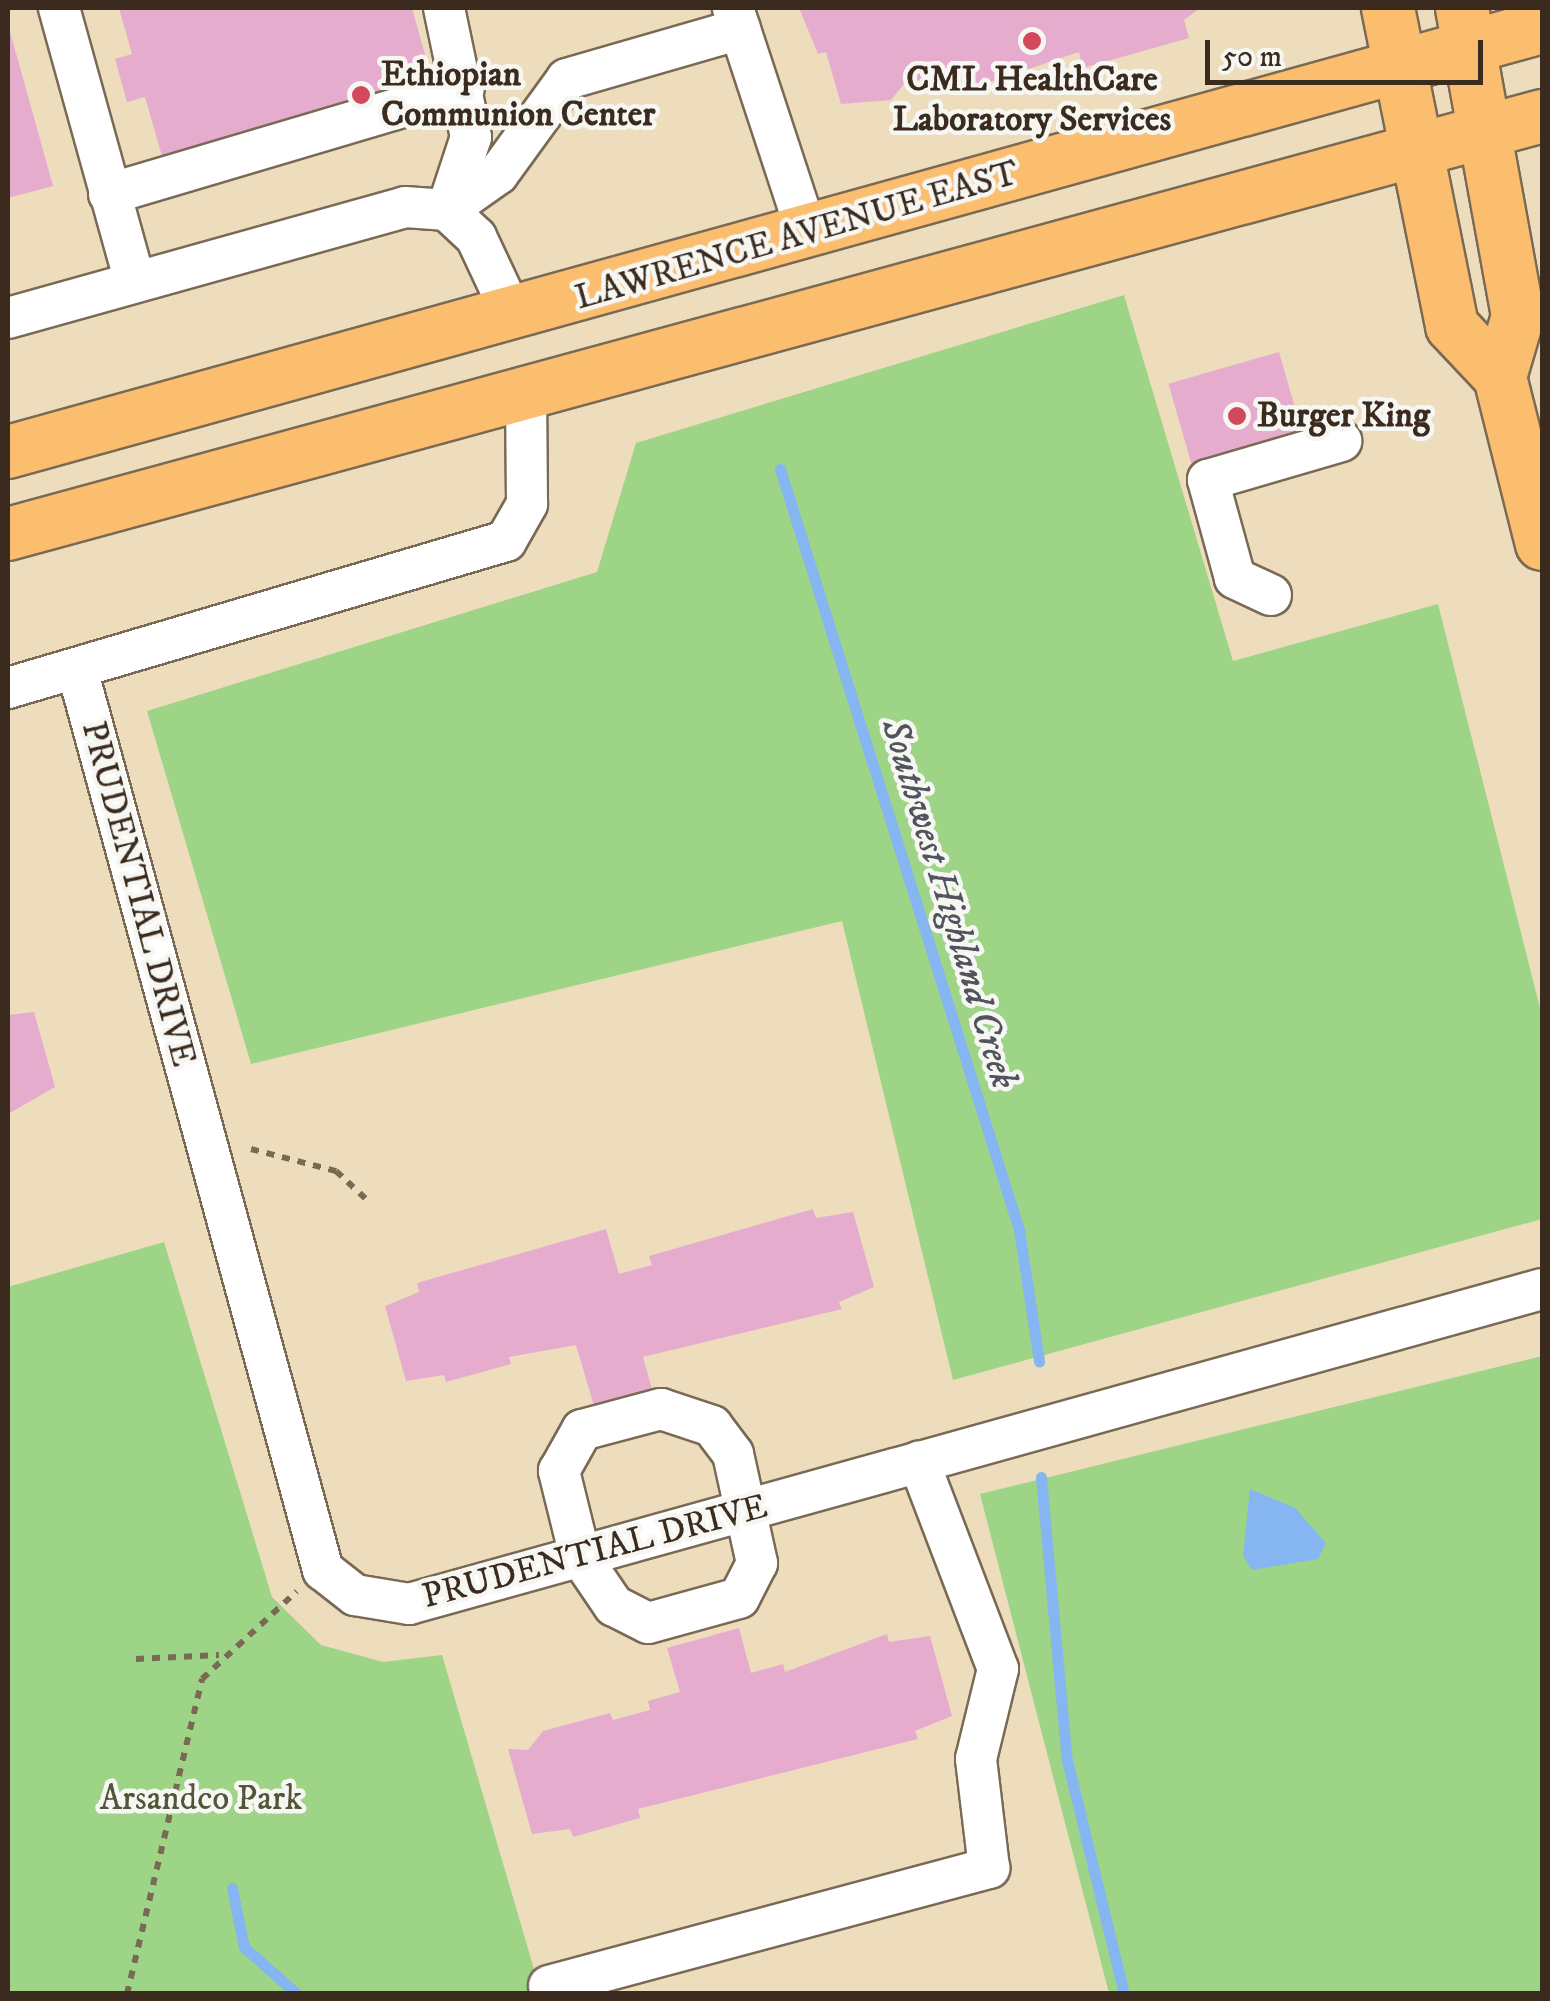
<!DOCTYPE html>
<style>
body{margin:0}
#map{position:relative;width:1550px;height:2001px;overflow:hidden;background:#edddbc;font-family:"IM FELL DW Pica",serif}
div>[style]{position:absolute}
.green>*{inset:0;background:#9ed486}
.water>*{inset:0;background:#85b6f1}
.stream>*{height:11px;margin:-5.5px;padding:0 5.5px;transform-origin:5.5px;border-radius:5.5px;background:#85b6f1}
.building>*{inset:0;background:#e5acce;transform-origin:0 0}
.path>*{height:6px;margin-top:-3px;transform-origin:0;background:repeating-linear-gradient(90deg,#796955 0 8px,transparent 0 16px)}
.roads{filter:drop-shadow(2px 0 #796955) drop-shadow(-2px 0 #796955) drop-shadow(0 2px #796955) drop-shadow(0 -2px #796955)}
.minor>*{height:40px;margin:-20px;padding:0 20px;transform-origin:20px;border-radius:20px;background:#fff}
.major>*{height:52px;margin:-26px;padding:0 26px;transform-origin:26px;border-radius:26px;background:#fbbd6e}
.dots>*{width:28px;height:28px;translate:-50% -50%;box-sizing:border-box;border:5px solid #f6f6f2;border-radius:50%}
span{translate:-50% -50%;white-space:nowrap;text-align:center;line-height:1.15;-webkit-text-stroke:9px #f6f6f2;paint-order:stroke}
.poi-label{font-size:35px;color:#3b2a1e;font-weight:700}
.left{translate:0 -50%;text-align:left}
.street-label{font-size:35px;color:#3b2a1e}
.park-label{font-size:35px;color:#545438}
.water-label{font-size:38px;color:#51545d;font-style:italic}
.frame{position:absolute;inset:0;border:10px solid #3b2a1e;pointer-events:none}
.scale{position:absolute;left:1205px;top:40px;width:278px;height:45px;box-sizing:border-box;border:5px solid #3b2a1e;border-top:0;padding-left:12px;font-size:30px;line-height:35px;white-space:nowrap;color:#3b2a1e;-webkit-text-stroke:8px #f6f6f2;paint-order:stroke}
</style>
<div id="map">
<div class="green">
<i style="clip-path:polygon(1124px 295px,1233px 661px,1438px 604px,1542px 1016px,1542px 1219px,953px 1380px,842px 921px,251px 1064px,147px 711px,597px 572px,636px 443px)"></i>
<i style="clip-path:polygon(164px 1242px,272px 1597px,321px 1645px,383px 1662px,442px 1655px,541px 1993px,8px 1994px,8px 1287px)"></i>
<i style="clip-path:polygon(1542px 1356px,1542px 1993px,1109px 1993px,980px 1494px)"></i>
</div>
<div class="water">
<i style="clip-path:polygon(1250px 1489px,1295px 1508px,1326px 1543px,1318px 1559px,1252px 1570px,1243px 1556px)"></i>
</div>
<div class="stream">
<i style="left:780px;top:469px;width:798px;rotate:72.56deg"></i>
<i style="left:1019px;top:1230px;width:133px;rotate:81.3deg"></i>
<i style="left:1041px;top:1477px;width:284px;rotate:84.8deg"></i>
<i style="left:1067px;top:1760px;width:241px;rotate:76.3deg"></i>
<i style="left:232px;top:1888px;width:60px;rotate:78.5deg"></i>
<i style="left:244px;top:1947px;width:71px;rotate:41.6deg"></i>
</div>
<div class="building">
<i style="clip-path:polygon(119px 8px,412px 8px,434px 87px,164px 163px,145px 97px,127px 102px,115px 59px,132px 54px)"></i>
<i style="clip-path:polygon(799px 8px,1200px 8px,1184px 20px,1189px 38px,1083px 68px,1079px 52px,984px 84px,940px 92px,936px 75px,904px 84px,891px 100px,841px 104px,826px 52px,818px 54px)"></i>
<i style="clip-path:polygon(9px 28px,53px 186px,8px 198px,8px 29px)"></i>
<i style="left:1279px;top:352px;width:101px;height:115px;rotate:74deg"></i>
<i style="clip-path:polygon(34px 1012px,55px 1087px,8px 1114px,8px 1015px)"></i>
<i style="clip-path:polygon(813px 1209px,816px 1218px,853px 1212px,874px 1287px,839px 1302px,842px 1309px,643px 1357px,655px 1400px,597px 1416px,576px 1345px,509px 1357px,511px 1364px,446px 1382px,444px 1375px,406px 1381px,385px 1306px,419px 1292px,417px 1283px,606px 1229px,619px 1274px,652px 1265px,649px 1256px)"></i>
<i style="clip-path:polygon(739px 1628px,751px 1673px,783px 1664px,785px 1672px,887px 1634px,889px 1642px,930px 1636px,952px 1716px,915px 1731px,918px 1739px,638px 1809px,640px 1818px,573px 1837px,570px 1829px,532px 1834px,508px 1749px,528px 1750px,543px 1731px,610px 1713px,613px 1720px,650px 1710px,648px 1701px,680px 1692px,667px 1648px)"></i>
</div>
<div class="path">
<i style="left:251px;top:1149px;width:88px;rotate:14.5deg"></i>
<i style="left:336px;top:1171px;width:41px;rotate:43deg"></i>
<i style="left:136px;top:1659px;width:83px;rotate:-2.8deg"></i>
<i style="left:127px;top:1994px;width:324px;rotate:-76.6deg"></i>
<i style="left:202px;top:1679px;width:129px;rotate:-42.8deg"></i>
</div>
<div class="roads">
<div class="minor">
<i style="left:59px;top:8px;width:284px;rotate:74.5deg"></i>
<i style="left:444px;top:8px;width:132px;rotate:78.2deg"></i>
<i style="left:471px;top:137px;width:77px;rotate:108.2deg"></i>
<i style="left:733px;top:8px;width:237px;rotate:71.8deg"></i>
<i style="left:109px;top:194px;width:370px;rotate:-16.5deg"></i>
<i style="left:447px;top:210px;width:62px;rotate:-35.2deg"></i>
<i style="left:498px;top:174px;width:117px;rotate:-54deg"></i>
<i style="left:567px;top:79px;width:180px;rotate:-16.1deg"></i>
<i style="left:8px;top:318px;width:412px;rotate:-15.6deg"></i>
<i style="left:405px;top:207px;width:42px;rotate:4.1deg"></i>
<i style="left:447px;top:210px;width:40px;rotate:43deg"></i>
<i style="left:476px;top:237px;width:87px;rotate:64.9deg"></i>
<i style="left:1271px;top:595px;width:40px;rotate:-155deg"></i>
<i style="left:1235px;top:578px;width:102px;rotate:-105.4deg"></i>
<i style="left:1208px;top:480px;width:139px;rotate:-16.3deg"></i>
<i style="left:77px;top:669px;width:934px;rotate:74.73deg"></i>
<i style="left:323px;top:1570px;width:41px;rotate:38deg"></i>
<i style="left:355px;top:1595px;width:55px;rotate:9.5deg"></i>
<i style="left:409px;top:1604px;width:1176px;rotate:-15.54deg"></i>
<i style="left:8px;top:688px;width:519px;rotate:-16.45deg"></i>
<i style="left:506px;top:541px;width:43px;rotate:-60.4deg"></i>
<i style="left:527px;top:504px;width:117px;rotate:-90.5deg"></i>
<i style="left:661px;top:1409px;width:54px;rotate:18.4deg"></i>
<i style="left:712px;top:1426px;width:35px;rotate:53deg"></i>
<i style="left:733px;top:1454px;width:112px;rotate:77.6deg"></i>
<i style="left:757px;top:1563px;width:39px;rotate:117deg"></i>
<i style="left:739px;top:1598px;width:94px;rotate:164.6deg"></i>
<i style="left:648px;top:1623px;width:38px;rotate:-153deg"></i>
<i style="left:614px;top:1606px;width:60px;rotate:-124.2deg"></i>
<i style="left:580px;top:1556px;width:88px;rotate:-103.9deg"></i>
<i style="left:559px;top:1471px;width:47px;rotate:-60.7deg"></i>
<i style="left:582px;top:1430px;width:82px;rotate:-14.9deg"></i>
<i style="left:549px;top:1986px;width:456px;rotate:-15deg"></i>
<i style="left:989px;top:1868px;width:110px;rotate:-96.8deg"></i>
<i style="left:976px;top:1759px;width:93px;rotate:-76.3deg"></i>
<i style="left:998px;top:1669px;width:222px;rotate:-110.9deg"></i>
</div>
<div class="major">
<i style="left:1388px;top:8px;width:324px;rotate:78.6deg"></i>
<i style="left:1452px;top:326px;width:70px;rotate:46.7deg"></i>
<i style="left:1500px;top:377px;width:172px;rotate:75.9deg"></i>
<i style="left:1462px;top:8px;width:313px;rotate:79.7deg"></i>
<i style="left:1518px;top:316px;width:64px;rotate:106.4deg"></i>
<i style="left:8px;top:452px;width:1592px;rotate:-15.49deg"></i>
<i style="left:8px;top:534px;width:1590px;rotate:-15.24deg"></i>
</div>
</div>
<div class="dots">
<i style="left:1032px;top:41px;background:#d1495b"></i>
<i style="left:361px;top:95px;background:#d1495b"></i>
<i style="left:1237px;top:416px;background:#d1495b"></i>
</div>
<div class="poi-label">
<span class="left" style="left:381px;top:95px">Ethiopian<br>Communion Center</span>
<span style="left:1032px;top:100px">CML HealthCare<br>Laboratory Services</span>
<span class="left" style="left:1257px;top:416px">Burger King</span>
</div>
<div class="street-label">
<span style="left:797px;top:236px;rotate:-16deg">LAWRENCE AVENUE EAST</span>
<span style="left:138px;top:894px;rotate:75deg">PRUDENTIAL DRIVE</span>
<span style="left:595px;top:1552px;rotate:-15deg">PRUDENTIAL DRIVE</span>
</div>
<div class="park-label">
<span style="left:201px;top:1799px">Arsandco Park</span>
</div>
<div class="water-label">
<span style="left:948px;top:904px;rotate:73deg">Southwest Highland Creek</span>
</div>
<div class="frame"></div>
<div class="scale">50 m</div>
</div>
